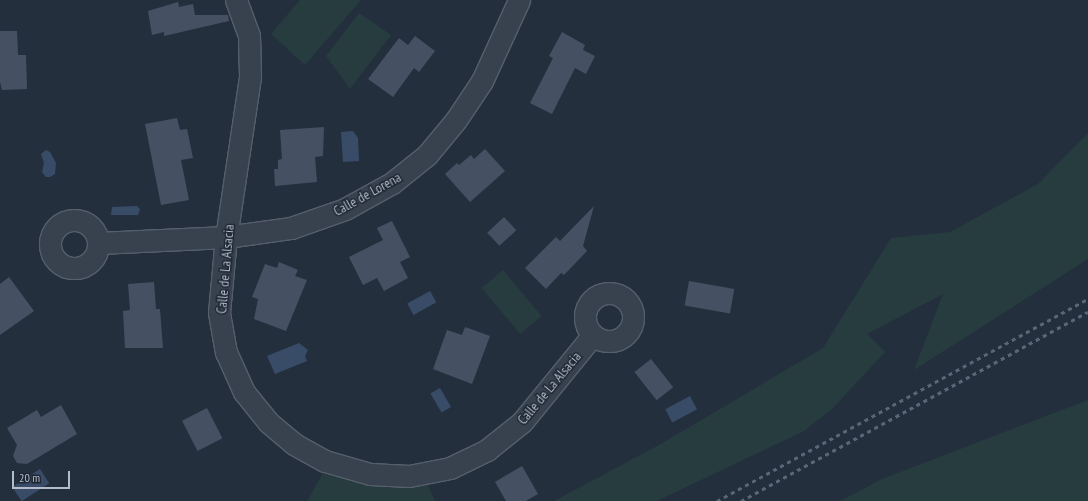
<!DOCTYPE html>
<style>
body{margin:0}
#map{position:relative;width:1088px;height:501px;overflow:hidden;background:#242f3e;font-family:"PT Sans Narrow",sans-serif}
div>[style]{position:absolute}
.green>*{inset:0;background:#263c3f;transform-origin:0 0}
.water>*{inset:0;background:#394c67;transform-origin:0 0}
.building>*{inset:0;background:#455162;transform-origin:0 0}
.roads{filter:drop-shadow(1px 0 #565f6c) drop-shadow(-1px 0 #565f6c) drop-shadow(0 1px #565f6c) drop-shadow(0 -1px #565f6c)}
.minor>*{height:21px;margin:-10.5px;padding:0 10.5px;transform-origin:10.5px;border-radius:10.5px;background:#38414e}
.minor>.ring{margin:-10.5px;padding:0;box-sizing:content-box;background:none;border:21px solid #38414e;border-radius:50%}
.rail>*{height:3px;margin-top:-1.5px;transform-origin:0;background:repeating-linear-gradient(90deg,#5a6575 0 4px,transparent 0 8px)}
span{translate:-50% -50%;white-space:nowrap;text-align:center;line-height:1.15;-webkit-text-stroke:3px #1d2633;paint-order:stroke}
.street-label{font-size:14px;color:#b4bcc9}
.scale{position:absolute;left:12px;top:471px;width:58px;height:18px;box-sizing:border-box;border:2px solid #b4bcc9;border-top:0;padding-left:5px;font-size:12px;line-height:14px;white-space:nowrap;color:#b4bcc9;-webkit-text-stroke:3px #1d2633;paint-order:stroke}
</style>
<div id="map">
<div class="green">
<i style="clip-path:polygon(300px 0,361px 0,305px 65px,271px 34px)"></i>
<i style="clip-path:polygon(359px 13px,391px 35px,350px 89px,326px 56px)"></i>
<i style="clip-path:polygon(1088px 133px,1088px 259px,914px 370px,943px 294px,867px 334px,885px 352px,833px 408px,804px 431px,657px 501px,554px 501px,659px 445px,823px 348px,891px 238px,950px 232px,1038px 184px)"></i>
<i style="left:503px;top:270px;width:60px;height:28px;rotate:50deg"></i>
<i style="clip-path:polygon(1088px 400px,1088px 501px,840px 501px,882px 479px)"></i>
<i style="clip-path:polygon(323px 473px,377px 487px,428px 485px,435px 501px,307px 501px)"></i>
</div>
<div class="water">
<i style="clip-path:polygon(353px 131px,358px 138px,359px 161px,343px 162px,341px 132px)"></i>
<i style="clip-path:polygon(46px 150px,50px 152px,56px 163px,55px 174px,50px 177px,46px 177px,42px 172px,44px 163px,41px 154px)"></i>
<i style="clip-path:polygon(137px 206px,140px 209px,138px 215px,111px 215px,112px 207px)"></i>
<i style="left:430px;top:291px;width:13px;height:26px;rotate:61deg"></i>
<i style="clip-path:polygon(299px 343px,308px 350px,305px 356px,307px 361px,275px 374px,267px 356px)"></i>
<i style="left:440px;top:388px;width:22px;height:11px;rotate:60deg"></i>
<i style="left:690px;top:396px;width:15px;height:28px;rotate:62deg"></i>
<i style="left:40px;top:469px;width:17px;height:33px;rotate:57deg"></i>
</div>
<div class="building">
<i style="clip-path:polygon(178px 2px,179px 7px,193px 4px,195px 15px,228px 15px,229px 21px,164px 36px,164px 32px,152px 35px,148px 11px)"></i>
<i style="clip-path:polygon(0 31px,17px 31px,18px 55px,26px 55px,27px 89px,2px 90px,0 82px)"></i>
<i style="clip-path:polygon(562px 32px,585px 45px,583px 50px,595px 56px,586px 74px,575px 68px,552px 114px,530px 103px,553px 58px,549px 56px)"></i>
<i style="clip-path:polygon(415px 36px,435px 51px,419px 72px,414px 68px,393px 97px,368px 79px,399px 38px,408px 45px)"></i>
<i style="clip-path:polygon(177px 118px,180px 130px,187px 129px,193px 158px,181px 160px,189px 200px,161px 205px,145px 124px)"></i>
<i style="clip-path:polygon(324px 127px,323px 156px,315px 157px,317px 182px,275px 186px,274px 169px,278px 169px,278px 160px,282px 159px,280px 130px)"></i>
<i style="clip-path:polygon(485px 149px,505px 171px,470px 202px,445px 174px,457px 163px,459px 165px,471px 155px,474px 159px)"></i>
<i style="clip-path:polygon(594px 206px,583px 246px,587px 251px,564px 275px,561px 273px,546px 289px,525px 268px,556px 237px,560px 241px)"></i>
<i style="left:504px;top:217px;width:18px;height:23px;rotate:47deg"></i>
<i style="clip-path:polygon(392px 221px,410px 257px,400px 262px,408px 278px,384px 291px,377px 278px,363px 285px,349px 257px,383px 240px,377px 228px)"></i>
<i style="clip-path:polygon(279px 262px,298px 270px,295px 276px,307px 280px,286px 331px,254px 319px,258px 299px,252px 297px,265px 264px,277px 268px)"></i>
<i style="clip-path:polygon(9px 277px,34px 311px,0 335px,0 284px)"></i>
<i style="left:689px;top:281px;width:46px;height:25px;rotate:10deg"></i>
<i style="clip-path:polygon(154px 282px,156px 309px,160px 309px,163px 348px,125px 348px,123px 311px,130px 310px,128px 284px)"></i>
<i style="clip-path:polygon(465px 327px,490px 336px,472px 384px,433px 369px,447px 330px,462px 335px)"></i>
<i style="left:651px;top:359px;width:36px;height:21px;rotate:52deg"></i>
<i style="clip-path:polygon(61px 405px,77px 434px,27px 464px,17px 463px,13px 456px,17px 445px,7px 428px,37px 410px,41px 417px)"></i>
<i style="left:207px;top:408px;width:34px;height:28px;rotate:63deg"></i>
<i style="clip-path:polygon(522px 466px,538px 494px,526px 501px,506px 501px,495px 482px)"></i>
</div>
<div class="roads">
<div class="minor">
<i style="left:236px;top:0;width:37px;rotate:70deg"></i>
<i style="left:249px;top:35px;width:42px;rotate:88.6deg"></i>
<i style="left:250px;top:77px;width:162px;rotate:98.5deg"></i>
<i style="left:226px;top:237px;width:76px;rotate:95.3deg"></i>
<i style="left:219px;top:313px;width:40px;rotate:80deg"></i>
<i style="left:226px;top:352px;width:44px;rotate:65.8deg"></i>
<i style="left:244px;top:392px;width:38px;rotate:51deg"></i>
<i style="left:268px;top:422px;width:34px;rotate:40deg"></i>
<i style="left:294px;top:444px;width:35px;rotate:29deg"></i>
<i style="left:325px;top:461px;width:47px;rotate:16.1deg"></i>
<i style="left:370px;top:474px;width:39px;rotate:3deg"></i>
<i style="left:409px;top:476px;width:42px;rotate:-11deg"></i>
<i style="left:450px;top:468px;width:41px;rotate:-25.9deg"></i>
<i style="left:487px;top:450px;width:45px;rotate:-38.7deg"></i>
<i style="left:522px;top:422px;width:112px;rotate:-50.8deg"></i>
<i class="ring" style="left:50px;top:220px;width:27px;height:27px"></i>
<i style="left:98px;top:243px;width:128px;rotate:-2.7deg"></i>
<i style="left:226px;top:237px;width:66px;rotate:-7.9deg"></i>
<i style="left:291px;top:228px;width:57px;rotate:-19.4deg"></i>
<i style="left:345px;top:209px;width:54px;rotate:-29deg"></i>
<i style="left:392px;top:183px;width:45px;rotate:-38.7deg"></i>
<i style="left:427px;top:155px;width:45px;rotate:-50.4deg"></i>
<i style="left:456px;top:120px;width:47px;rotate:-56.3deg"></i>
<i style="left:482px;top:81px;width:89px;rotate:-65.4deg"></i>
<i class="ring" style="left:585px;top:293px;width:27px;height:27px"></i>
</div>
</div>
<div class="rail">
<i style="left:717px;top:501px;width:422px;rotate:-28.6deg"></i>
<i style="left:741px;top:501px;width:395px;rotate:-28.6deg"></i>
</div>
<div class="street-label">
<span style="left:367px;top:194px;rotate:-29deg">Calle de Lorena</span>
<span style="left:225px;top:269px;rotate:-85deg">Calle de La Alsacia</span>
<span style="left:549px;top:388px;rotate:-50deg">Calle de La Alsacia</span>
</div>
<div class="scale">20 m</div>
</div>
